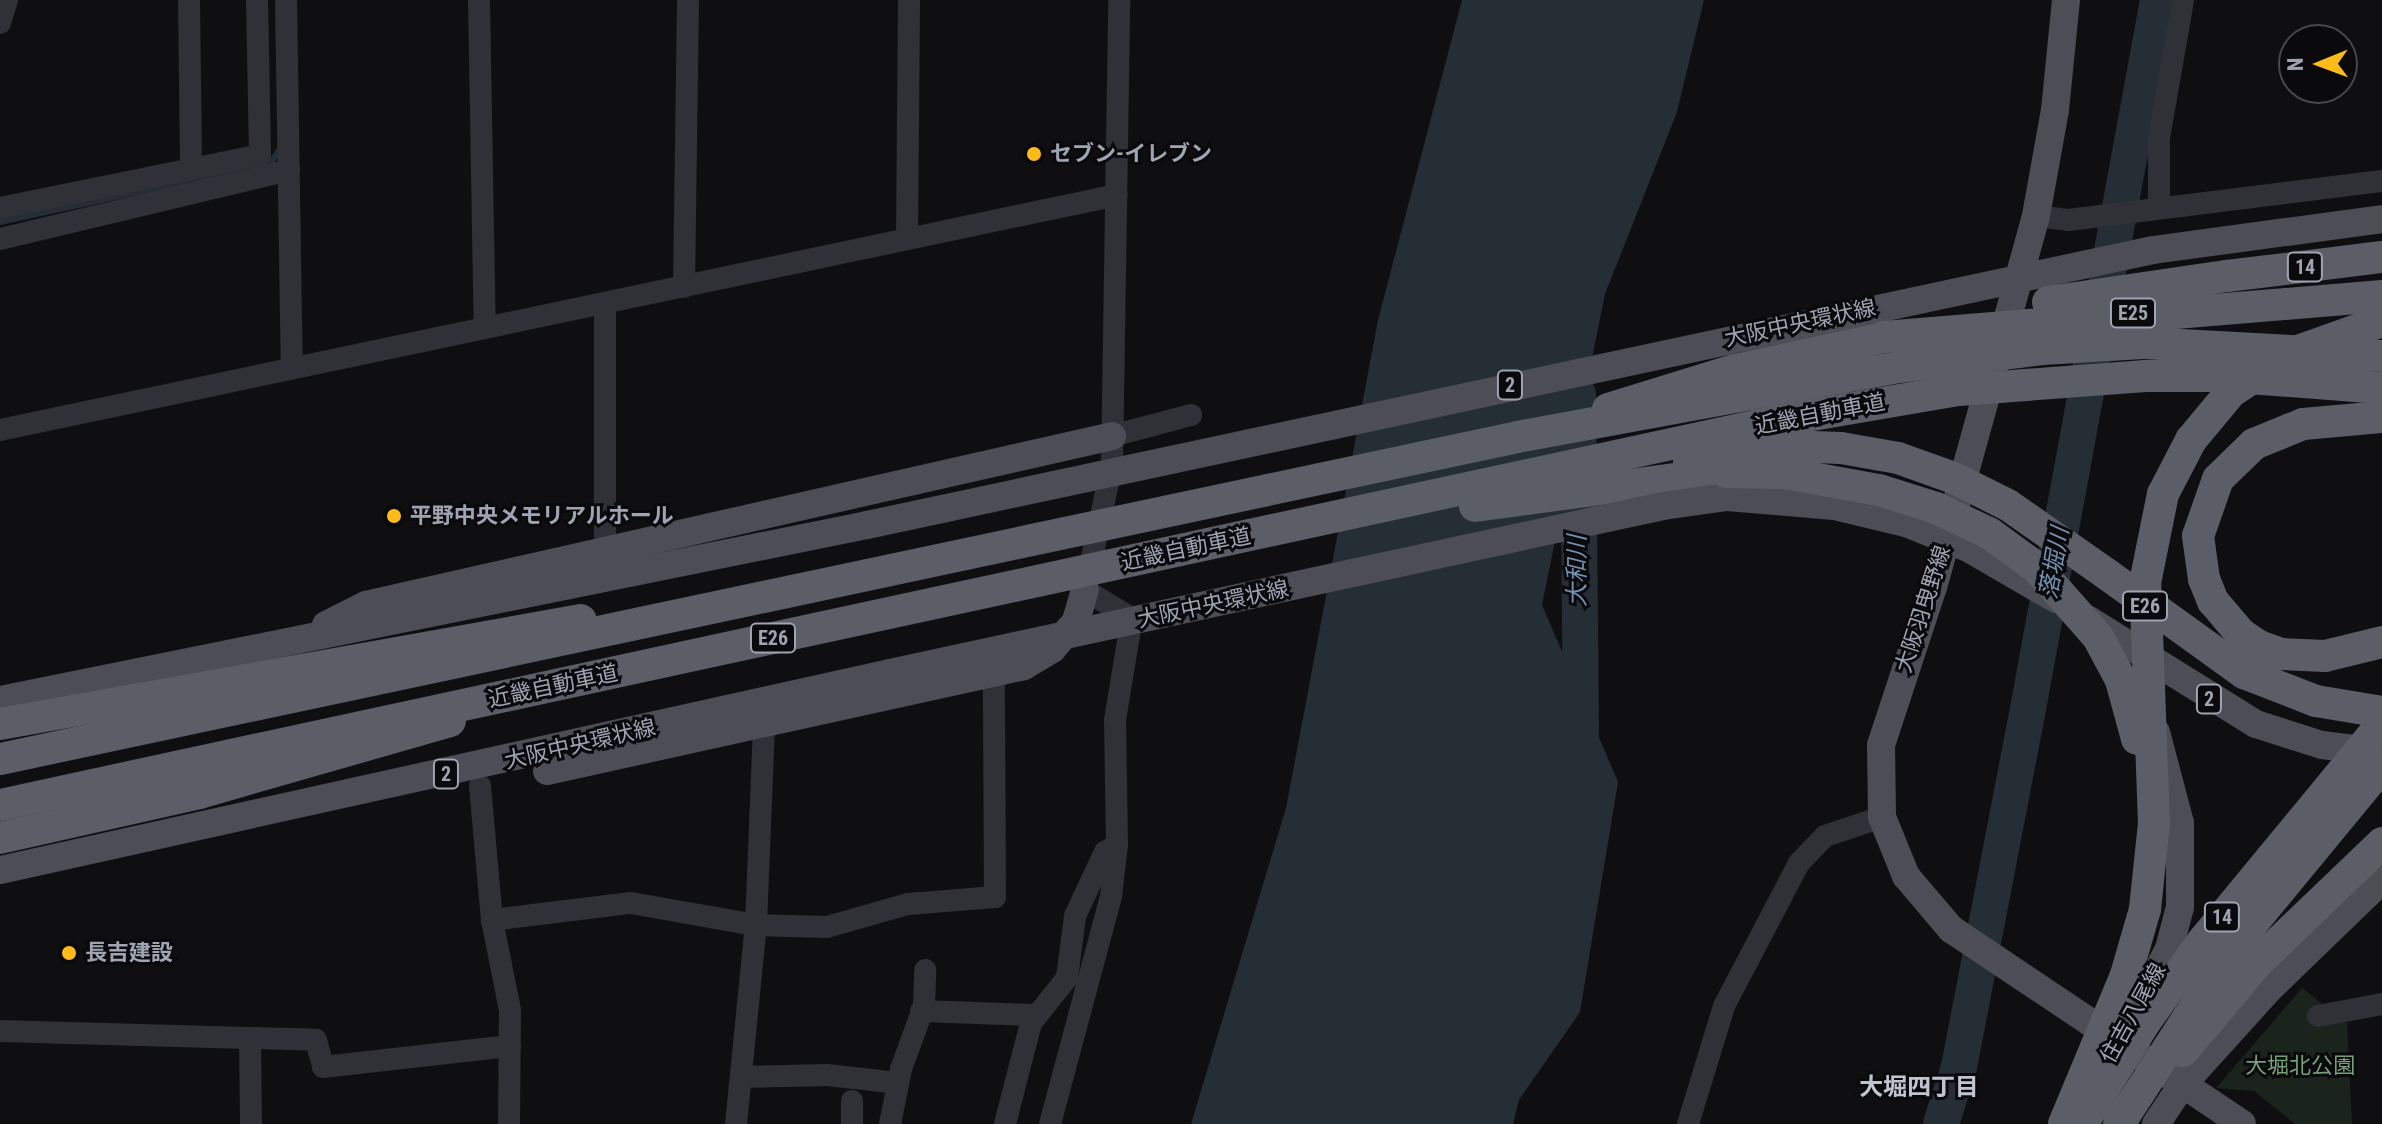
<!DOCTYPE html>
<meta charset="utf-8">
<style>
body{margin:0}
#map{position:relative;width:2382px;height:1124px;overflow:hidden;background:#0f0f11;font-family:"Roboto Condensed","Noto Sans JP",sans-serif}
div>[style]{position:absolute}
.green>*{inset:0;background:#1b231d}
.water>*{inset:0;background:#252d35}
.stream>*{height:6px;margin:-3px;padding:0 3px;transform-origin:3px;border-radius:3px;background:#252d35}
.river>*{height:36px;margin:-18px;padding:0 18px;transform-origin:18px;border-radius:18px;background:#252d35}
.minor>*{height:22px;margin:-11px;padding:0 11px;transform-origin:11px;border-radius:11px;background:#303136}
.major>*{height:28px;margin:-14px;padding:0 14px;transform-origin:14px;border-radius:14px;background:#4c4d55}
.highway>*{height:32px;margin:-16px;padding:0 16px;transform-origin:16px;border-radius:16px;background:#5c5e67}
.major-bridge>*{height:28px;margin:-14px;padding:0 14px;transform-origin:14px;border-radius:14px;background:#4c4d55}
.highway-bridge>*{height:32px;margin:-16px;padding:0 16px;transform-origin:16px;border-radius:16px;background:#5c5e67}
.dots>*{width:22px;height:22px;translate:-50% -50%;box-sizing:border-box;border:4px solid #0a0a0c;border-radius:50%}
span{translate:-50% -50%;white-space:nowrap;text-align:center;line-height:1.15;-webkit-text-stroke:6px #0a0a0c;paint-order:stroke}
.shield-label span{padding:2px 6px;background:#0a0a0c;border:2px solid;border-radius:6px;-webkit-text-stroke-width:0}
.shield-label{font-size:20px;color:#9fa4b3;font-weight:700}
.poi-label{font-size:22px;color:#9fa4b3;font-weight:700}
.left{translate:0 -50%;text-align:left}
.street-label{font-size:22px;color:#9fa4b3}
.park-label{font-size:22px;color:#749f79}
.water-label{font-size:24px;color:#7391b1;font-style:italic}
.neighbourhood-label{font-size:24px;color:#c0c4ce;font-weight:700}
.north{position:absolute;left:2278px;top:24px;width:80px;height:80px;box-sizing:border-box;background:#0a0a0c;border:2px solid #46484f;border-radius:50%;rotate:269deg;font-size:22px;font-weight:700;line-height:32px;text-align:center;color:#9fa4b3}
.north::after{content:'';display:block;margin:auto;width:28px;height:36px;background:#febb1a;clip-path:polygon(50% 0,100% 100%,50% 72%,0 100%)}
</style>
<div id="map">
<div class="green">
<i style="clip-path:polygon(2302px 988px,2347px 1023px,2352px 1124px,2295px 1124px,2254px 1091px,2216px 1088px)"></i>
</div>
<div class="water">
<i style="clip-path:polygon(1462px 0,1704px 0,1677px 112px,1605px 294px,1542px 605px,1618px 782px,1580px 1012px,1519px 1100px,1513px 1124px,1191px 1124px,1286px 808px,1378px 320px)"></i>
</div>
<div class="stream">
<i style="left:260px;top:164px;width:12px;rotate:-14deg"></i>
<i style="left:272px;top:161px;width:17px;rotate:-57deg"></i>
<i style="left:0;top:222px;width:244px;rotate:-12.3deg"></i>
</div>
<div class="river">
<i style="left:1578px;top:394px;width:349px;rotate:89.5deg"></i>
<i style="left:1941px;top:1124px;width:60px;rotate:-72.5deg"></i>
<i style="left:1959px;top:1067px;width:348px;rotate:-79.1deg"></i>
<i style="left:2025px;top:725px;width:737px;rotate:-79.6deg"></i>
</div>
<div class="minor">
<i style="left:189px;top:0;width:168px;rotate:89.3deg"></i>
<i style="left:286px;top:0;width:367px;rotate:89.1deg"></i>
<i style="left:479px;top:0;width:328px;rotate:89deg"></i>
<i style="left:0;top:23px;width:24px;rotate:-73deg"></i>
<i style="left:2159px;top:207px;width:69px;rotate:-90deg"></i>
<i style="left:2159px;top:138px;width:140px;rotate:-80.1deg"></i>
<i style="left:0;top:208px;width:265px;rotate:-11.5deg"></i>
<i style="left:260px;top:155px;width:155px;rotate:-91.1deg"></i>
<i style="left:2036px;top:216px;width:32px;rotate:7deg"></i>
<i style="left:2068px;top:220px;width:316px;rotate:-7.1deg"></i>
<i style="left:907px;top:236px;width:236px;rotate:-89.5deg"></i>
<i style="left:0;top:239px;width:297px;rotate:-13.4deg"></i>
<i style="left:684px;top:287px;width:287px;rotate:-89.2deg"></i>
<i style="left:605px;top:304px;width:250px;rotate:90deg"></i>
<i style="left:0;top:430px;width:1141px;rotate:-11.88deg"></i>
<i style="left:1112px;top:436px;width:82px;rotate:-14.9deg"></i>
<i style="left:480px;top:786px;width:135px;rotate:84.9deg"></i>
<i style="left:492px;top:920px;width:92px;rotate:78.7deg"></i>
<i style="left:510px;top:1010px;width:114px;rotate:90.5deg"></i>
<i style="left:492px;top:920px;width:140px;rotate:-7deg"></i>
<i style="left:631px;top:903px;width:127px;rotate:10deg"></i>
<i style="left:756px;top:925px;width:71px;rotate:1.6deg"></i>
<i style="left:827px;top:927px;width:84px;rotate:-15.9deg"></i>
<i style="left:908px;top:904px;width:87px;rotate:-4.6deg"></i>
<i style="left:995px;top:897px;width:224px;rotate:-90.3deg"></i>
<i style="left:921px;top:1011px;width:116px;rotate:2deg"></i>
<i style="left:2318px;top:1016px;width:65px;rotate:-10.6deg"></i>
<i style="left:0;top:1031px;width:316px;rotate:1.6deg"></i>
<i style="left:316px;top:1040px;width:28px;rotate:75deg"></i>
<i style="left:323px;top:1067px;width:188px;rotate:-6.4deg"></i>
<i style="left:250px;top:1038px;width:86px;rotate:89.3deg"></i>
<i style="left:742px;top:1077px;width:85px;rotate:-1.3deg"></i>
<i style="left:827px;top:1075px;width:71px;rotate:6.4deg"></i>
<i style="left:736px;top:1124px;width:200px;rotate:-84.3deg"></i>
<i style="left:756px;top:925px;width:201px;rotate:-87.7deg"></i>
<i style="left:852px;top:1124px;width:23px;rotate:-90deg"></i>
<i style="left:890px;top:1124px;width:56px;rotate:-78.7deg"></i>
<i style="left:901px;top:1069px;width:67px;rotate:-69.9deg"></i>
<i style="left:924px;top:1006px;width:36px;rotate:-88deg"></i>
<i style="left:1005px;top:1124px;width:104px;rotate:-75.6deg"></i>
<i style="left:1031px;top:1023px;width:58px;rotate:-51.3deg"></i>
<i style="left:1067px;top:978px;width:63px;rotate:-82.6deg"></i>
<i style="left:1075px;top:916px;width:71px;rotate:-64.9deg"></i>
<i style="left:1105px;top:852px;width:14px;rotate:-30deg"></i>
<i style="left:1050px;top:1124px;width:236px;rotate:-75deg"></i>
<i style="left:1111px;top:896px;width:51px;rotate:-83.3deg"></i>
<i style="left:1117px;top:845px;width:125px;rotate:-90.9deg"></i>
<i style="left:1115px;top:720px;width:86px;rotate:-80.6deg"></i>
<i style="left:1129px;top:635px;width:20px;rotate:-99deg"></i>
<i style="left:1126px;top:615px;width:48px;rotate:-148.6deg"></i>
<i style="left:1085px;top:590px;width:129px;rotate:-77.9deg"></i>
<i style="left:1112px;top:464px;width:464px;rotate:-89.1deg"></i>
<i style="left:1688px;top:1124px;width:123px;rotate:-73deg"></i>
<i style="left:1724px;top:1006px;width:161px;rotate:-62.3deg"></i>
<i style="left:1799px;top:863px;width:37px;rotate:-46deg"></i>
<i style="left:1825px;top:836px;width:60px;rotate:-18.4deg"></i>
</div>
<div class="major">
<i style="left:2066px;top:0;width:111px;rotate:95.7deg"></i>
<i style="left:2055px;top:110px;width:108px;rotate:100.2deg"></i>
<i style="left:2036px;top:216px;width:385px;rotate:105.5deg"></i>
<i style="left:1933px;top:587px;width:166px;rotate:108.2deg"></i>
<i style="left:1881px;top:745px;width:72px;rotate:89.2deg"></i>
<i style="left:1882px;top:817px;width:64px;rotate:67.9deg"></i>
<i style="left:1906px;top:876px;width:70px;rotate:49.7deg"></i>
<i style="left:1951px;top:929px;width:350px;rotate:33.8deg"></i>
<i style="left:2153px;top:250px;width:231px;rotate:-7.7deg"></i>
<i style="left:2087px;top:619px;width:199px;rotate:31.9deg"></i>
<i style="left:2256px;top:724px;width:69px;rotate:17.7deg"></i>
<i style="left:2322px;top:745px;width:57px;rotate:7deg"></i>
<i style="left:326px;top:625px;width:45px;rotate:-26.6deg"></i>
<i style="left:366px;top:605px;width:765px;rotate:-12.76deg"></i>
<i style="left:0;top:700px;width:884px;rotate:-11.41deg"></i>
<i style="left:547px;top:771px;width:488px;rotate:-12.4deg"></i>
<i style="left:1024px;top:666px;width:33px;rotate:-31deg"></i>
<i style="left:1052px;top:649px;width:37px;rotate:-49deg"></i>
<i style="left:1076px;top:621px;width:32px;rotate:-74deg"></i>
<i style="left:0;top:870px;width:912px;rotate:-12.48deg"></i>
<i style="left:2135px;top:1014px;width:73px;rotate:-62.4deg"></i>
<i style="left:2169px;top:949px;width:43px;rotate:-75.3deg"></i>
<i style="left:2180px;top:907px;width:84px;rotate:-90deg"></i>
<i style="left:2180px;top:823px;width:94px;rotate:-104.8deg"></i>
<i style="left:2156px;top:1124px;width:47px;rotate:-56.3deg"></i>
<i style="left:2182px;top:1085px;width:128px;rotate:-47.8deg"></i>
<i style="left:2268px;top:990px;width:158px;rotate:-44deg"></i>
</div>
<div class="highway">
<i style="left:2227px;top:276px;width:156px;rotate:-7deg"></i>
<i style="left:2143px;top:343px;width:239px;rotate:3.1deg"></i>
<i style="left:2145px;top:376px;width:77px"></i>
<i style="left:2222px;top:376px;width:160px;rotate:4.3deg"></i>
<i style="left:1608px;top:409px;width:133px;rotate:-17.1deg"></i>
<i style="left:1735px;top:370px;width:153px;rotate:-12.5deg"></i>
<i style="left:2382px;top:417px;width:79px;rotate:174.9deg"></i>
<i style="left:2303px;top:424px;width:53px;rotate:157.8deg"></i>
<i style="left:2254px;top:444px;width:50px;rotate:135.8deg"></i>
<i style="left:2218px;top:479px;width:60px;rotate:109.3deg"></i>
<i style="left:2198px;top:536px;width:43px;rotate:82.1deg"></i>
<i style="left:2204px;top:579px;width:24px;rotate:68deg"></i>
<i style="left:2213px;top:601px;width:43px;rotate:49.7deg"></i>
<i style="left:2241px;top:634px;width:22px;rotate:34deg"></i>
<i style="left:2259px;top:646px;width:23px;rotate:20deg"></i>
<i style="left:2281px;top:654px;width:44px;rotate:2.6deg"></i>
<i style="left:2325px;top:656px;width:59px;rotate:-13.8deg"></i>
<i style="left:1475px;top:506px;width:253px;rotate:-7.7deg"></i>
<i style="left:2108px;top:575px;width:168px;rotate:35.8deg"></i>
<i style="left:2244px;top:673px;width:77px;rotate:21.3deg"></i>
<i style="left:2316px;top:701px;width:67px;rotate:9.5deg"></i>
<i style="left:0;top:724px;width:590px;rotate:-10.15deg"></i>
<i style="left:0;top:838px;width:204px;rotate:-12.7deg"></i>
<i style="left:199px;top:793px;width:261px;rotate:-16deg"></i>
</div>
<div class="major-bridge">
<i style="left:867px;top:525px;width:1315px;rotate:-12.07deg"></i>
<i style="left:890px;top:673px;width:791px;rotate:-12.19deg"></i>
<i style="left:1663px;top:506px;width:65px;rotate:-8deg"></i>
<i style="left:1727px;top:497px;width:107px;rotate:4.8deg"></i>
<i style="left:1834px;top:506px;width:74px;rotate:13.3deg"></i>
<i style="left:1906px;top:523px;width:67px;rotate:22deg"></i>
<i style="left:1968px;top:548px;width:102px;rotate:30.1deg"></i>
</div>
<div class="highway-bridge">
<i style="left:2048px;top:302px;width:181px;rotate:-8.3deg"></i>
<i style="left:1884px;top:337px;width:500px;rotate:-4.7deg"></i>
<i style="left:1689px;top:462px;width:98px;rotate:-9.4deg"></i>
<i style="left:1786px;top:446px;width:55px;rotate:2.1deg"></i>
<i style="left:1841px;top:448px;width:58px;rotate:10deg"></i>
<i style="left:1898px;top:458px;width:59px;rotate:19.7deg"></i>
<i style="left:1954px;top:478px;width:60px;rotate:26.6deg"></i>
<i style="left:2008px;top:505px;width:122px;rotate:35deg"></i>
<i style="left:1726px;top:472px;width:59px;rotate:1deg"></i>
<i style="left:1785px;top:473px;width:96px;rotate:10.3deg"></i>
<i style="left:1879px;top:490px;width:60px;rotate:17.5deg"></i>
<i style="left:1936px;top:508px;width:59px;rotate:25.3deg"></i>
<i style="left:1989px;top:533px;width:59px;rotate:36.1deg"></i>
<i style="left:2037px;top:568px;width:92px;rotate:48.5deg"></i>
<i style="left:2098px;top:637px;width:49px;rotate:61.9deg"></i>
<i style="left:2121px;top:680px;width:61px;rotate:74.8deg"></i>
<i style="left:0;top:759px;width:1551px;rotate:-11.98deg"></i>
<i style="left:1517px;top:437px;width:387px;rotate:-10.4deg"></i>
<i style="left:1898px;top:367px;width:145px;rotate:-7.1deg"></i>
<i style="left:2042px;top:349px;width:101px;rotate:-3.4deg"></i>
<i style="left:0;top:805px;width:1818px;rotate:-12.19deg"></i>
<i style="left:1777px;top:421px;width:185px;rotate:-9.7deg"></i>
<i style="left:1959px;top:390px;width:187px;rotate:-4.3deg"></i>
<i style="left:2183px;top:1051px;width:116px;rotate:-49.9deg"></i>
<i style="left:2258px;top:962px;width:172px;rotate:-43.8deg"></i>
<i style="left:2084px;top:1121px;width:113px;rotate:-58.4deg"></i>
<i style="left:2143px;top:1025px;width:103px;rotate:-54.5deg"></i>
<i style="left:2203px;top:941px;width:281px;rotate:-50.5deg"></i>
<i style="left:2064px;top:1124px;width:161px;rotate:-67.4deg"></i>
<i style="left:2126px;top:975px;width:69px;rotate:-73.9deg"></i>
<i style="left:2145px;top:909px;width:86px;rotate:-84deg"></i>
<i style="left:2154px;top:823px;width:240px;rotate:-92.1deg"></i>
<i style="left:2145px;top:583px;width:91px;rotate:-78.6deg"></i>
<i style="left:2163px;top:494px;width:61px;rotate:-62.6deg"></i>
<i style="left:2191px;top:440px;width:62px;rotate:-50.2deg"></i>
<i style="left:2231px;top:392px;width:67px;rotate:-33.5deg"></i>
<i style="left:2287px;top:355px;width:101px;rotate:-19.7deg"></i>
<i style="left:2119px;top:1124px;width:217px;rotate:-57deg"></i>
<i style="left:2237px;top:942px;width:228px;rotate:-50.5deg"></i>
</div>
<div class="dots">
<i style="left:1034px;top:154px;background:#febb1a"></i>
<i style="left:394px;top:516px;background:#febb1a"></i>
<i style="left:69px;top:953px;background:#febb1a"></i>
</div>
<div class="shield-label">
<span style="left:2305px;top:267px">14</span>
<span style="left:2133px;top:313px">E25</span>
<span style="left:1510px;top:385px">2</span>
<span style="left:2145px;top:606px">E26</span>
<span style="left:773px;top:638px">E26</span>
<span style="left:2209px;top:699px">2</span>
<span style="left:446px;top:774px">2</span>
<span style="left:2222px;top:917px">14</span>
</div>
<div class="poi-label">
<span class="left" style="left:1050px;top:154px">セブン-イレブン</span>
<span class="left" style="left:410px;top:516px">平野中央メモリアルホール</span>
<span class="left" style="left:85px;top:953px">長吉建設</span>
</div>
<div class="street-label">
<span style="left:1800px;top:323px;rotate:-12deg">大阪中央環状線</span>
<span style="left:1820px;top:414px;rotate:-11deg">近畿自動車道</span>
<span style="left:1186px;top:549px;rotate:-12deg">近畿自動車道</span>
<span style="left:1213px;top:604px;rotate:-12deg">大阪中央環状線</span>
<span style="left:1923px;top:609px;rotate:-72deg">大阪羽曳野線</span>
<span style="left:553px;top:686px;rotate:-12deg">近畿自動車道</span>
<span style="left:580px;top:744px;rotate:-13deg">大阪中央環状線</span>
<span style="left:2133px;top:1013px;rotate:-61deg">住吉八尾線</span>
</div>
<div class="park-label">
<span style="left:2300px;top:1066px">大堀北公園</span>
</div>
<div class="water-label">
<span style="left:2055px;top:563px;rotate:-80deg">落堀川</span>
<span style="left:1578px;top:571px;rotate:-90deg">大和川</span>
</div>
<div class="neighbourhood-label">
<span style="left:1919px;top:1088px">大堀四丁目</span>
</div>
<div class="north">N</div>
</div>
